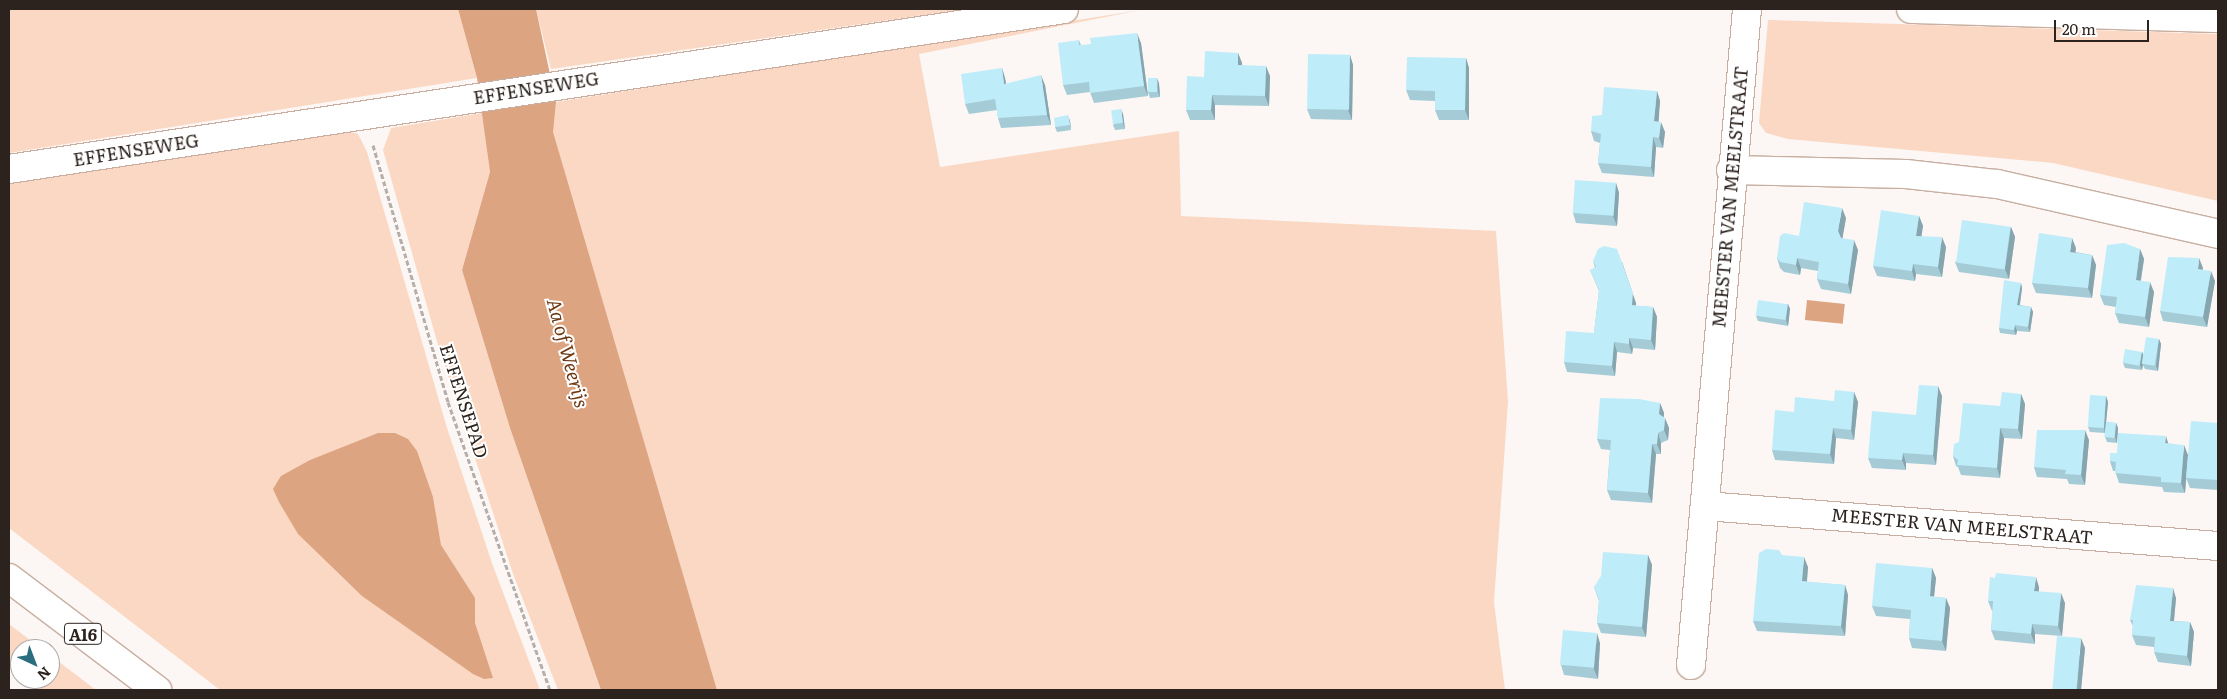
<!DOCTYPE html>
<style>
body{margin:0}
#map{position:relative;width:2227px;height:699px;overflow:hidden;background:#fcf7f4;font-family:Literata,serif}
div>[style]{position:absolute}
.green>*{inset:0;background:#fad8c4}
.water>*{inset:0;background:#dda482;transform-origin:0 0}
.path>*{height:3px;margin-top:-1.5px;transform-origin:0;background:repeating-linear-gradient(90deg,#b5afab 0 5px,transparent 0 7.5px)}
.roads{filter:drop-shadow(1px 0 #c7aea0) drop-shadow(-1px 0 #c7aea0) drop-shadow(0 1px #c7aea0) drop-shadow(0 -1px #c7aea0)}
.street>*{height:28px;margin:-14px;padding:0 14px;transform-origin:14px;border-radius:14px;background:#fff}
.highway>*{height:28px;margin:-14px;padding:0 14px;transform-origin:14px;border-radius:14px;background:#fff}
.wall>*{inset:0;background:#a4cbd6}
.shaded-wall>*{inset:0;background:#86a5ae}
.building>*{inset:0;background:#bfecf9;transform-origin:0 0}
span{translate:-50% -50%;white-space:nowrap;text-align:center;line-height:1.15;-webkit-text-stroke:4px #fff;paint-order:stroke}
.shield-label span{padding:1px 4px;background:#fff;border:1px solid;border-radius:4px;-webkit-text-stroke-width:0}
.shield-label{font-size:16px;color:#2d231e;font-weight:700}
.street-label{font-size:18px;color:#2d231e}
.water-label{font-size:19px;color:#6e3912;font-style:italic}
.frame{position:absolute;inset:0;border:10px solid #2d231e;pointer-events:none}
.north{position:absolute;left:10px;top:639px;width:50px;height:50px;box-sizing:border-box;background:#fff;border:1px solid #aba7a5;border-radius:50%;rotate:137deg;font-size:14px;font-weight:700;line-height:20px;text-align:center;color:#2d231e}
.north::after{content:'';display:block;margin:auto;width:18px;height:22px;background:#296d7e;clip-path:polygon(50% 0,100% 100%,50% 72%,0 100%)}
.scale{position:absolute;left:2054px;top:20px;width:95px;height:22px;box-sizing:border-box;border:2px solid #2d231e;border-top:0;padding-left:6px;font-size:15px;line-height:18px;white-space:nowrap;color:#2d231e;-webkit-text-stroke:4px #fff;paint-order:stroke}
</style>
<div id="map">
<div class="green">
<i style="clip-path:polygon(9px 9px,458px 9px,477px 78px,9px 153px)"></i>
<i style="clip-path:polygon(536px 9px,965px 9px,551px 69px)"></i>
<i style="clip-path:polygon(1141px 10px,919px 54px,940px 167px,1179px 131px,1181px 216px,1496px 231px,1508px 402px,1494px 602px,1505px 690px,717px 690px,552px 132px,556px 102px)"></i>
<i style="clip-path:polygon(1768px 20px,2218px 34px,2218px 201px,2053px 163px,1788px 139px,1766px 133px,1759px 123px)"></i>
<i style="clip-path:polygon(482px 113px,490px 172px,462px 270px,510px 428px,601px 690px,558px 690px,513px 574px,438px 345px,383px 150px,391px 128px)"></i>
<i style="clip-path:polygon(351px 132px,358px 134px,367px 152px,447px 428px,493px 566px,540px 690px,220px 690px,9px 528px,9px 183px)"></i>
<i style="clip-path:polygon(9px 624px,42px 649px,20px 649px,20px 677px,9px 669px)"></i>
<i style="clip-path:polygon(50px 655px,96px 690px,37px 690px,22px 679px,50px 679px)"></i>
</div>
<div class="water">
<i style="clip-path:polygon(458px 9px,536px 9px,556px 102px,553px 132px,717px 690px,601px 690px,510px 428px,462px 270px,490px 172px,477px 78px)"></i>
<i style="left:1807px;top:300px;width:38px;height:20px;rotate:6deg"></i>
<i style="clip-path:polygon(378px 433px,395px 433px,408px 439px,417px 451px,433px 497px,441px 545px,475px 598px,475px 623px,493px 678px,484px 679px,473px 674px,362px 596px,298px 534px,279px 502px,273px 489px,281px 476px,310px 460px)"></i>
</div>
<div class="path">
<i style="left:373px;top:145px;width:268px;rotate:73.7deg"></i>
<i style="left:448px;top:402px;width:306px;rotate:70.5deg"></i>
</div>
<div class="roads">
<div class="street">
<i style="left:1911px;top:9px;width:307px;rotate:1.7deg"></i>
<i style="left:9px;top:169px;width:1067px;rotate:-8.62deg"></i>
<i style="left:1731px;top:170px;width:175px;rotate:1.3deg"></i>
<i style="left:1906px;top:174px;width:92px;rotate:6.3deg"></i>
<i style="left:1997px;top:184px;width:227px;rotate:12.7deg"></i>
<i style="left:1705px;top:506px;width:515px;rotate:4.46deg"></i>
<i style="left:1691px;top:665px;width:658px;rotate:-85.12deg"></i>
</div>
<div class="highway">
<i style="left:9px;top:578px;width:186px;rotate:37.1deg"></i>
</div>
</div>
<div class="wall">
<i style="clip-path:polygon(1079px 40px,1081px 45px,1141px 43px,1148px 96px,1094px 103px,1090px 92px,1067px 95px,1063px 85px)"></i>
<i style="clip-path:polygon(1238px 53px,1242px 63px,1242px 65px,1270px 76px,1269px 106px,1215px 105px,1215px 120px,1190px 120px,1186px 110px,1204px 77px)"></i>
<i style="clip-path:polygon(1350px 55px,1353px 65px,1352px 120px,1311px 119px,1307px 109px)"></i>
<i style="clip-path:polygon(1466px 58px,1469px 68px,1469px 120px,1439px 120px,1435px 110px,1435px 101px,1410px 100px,1406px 90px)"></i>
<i style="clip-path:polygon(1002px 68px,1005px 78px,1006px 84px,1045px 85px,1051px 125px,1001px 128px,998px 118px,997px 110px,969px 114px,965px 104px)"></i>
<i style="clip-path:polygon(1159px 83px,1160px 97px,1150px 98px,1148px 92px)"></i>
<i style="clip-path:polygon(1657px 91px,1660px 101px,1658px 121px,1665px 132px,1663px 148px,1656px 147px,1654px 177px,1602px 173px,1598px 163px,1600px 143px,1594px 141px,1591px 131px,1602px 115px)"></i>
<i style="clip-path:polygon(1123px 114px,1125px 129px,1115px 130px,1113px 125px)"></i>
<i style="clip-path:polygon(1070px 121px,1071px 130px,1057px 132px,1055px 127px)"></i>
<i style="clip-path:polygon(1616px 183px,1619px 193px,1617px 226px,1576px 223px,1573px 213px)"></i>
<i style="clip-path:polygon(1919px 216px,1923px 226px,1921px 236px,1946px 247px,1942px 277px,1916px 274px,1915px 281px,1877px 276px,1873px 266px)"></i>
<i style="clip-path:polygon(1846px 218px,1842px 238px,1858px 250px,1851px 294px,1821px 289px,1817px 279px,1818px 271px,1801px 268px,1800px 275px,1784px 272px,1780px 268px,1777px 258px)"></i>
<i style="clip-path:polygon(2011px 227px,2015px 237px,2009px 279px,1959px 272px,1955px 262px)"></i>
<i style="clip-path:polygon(2076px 248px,2075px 252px,2092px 255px,2096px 265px,2092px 298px,2036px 293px,2032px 283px)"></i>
<i style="clip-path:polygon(2140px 249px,2144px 259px,2141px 281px,2154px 292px,2149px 327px,2119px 323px,2115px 313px,2116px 307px,2104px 305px,2100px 295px)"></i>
<i style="clip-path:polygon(1593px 261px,1636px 303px,1636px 306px,1653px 307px,1657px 317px,1655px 350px,1633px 348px,1632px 354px,1617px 352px,1615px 376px,1567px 372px,1564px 362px,1594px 333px,1599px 291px,1590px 270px,1595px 268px)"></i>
<i style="clip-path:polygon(2203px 268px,2202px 270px,2215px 281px,2207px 327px,2163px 321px,2160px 311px)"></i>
<i style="clip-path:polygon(2021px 283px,2022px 288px,2020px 305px,2031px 307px,2033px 312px,2030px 332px,2017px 331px,2016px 335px,2000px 333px,1999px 328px)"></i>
<i style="clip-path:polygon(1788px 304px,1790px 309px,1788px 326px,1758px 321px,1756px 316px)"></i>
<i style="clip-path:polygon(2159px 339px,2161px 344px,2158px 371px,2145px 369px,2143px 365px,2142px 370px,2125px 368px,2123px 363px,2142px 352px,2144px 356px)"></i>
<i style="clip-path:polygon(1854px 392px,1858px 402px,1854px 440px,1836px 438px,1834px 464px,1775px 460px,1772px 450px,1794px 412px,1834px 401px)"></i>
<i style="clip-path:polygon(2021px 394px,2025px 404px,2022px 439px,2004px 438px,2000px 478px,1961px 475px,1958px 467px,1956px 466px,1953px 456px,1959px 442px,2000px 406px)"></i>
<i style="clip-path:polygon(1942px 396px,1936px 465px,1906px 463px,1906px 470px,1872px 468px,1868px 458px,1916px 415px)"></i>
<i style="clip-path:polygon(2106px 396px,2108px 402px,2106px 422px,2116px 423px,2118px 428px,2117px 443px,2107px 442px,2105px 437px,2105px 433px,2090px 432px,2088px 427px)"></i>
<i style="clip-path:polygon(1660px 403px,1664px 413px,1664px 417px,1669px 428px,1668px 440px,1661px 443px,1661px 454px,1656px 454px,1652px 503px,1611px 500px,1607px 490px,1610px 450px,1601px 449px,1597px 439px)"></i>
<i style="clip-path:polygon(2218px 423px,2218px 490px,2190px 488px,2186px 478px)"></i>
<i style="clip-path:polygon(2089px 440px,2085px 485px,2069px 484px,2067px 479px,2037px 477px,2034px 467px)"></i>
<i style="clip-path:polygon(2168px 444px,2188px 455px,2185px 493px,2164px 492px,2162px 487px,2119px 483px,2115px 471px,2113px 471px,2110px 461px,2117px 453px)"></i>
<i style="clip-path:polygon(1648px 555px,1652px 565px,1646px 637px,1601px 633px,1597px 623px,1599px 601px,1594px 587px)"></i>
<i style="clip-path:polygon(1782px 555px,1808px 567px,1807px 582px,1845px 585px,1848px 595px,1845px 636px,1757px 631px,1753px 621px)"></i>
<i style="clip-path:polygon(1932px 568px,1936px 578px,1934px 597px,1946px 598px,1950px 608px,1946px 651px,1912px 648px,1909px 638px,1910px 619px,1876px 616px,1872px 606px)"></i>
<i style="clip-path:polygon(2039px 587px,2039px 592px,2065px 603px,2062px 636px,2035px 634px,2035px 644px,1995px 640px,1991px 630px,1993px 611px,1992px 611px,1988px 601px)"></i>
<i style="clip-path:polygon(2176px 598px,2174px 621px,2190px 622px,2194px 632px,2191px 666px,2158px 662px,2154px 652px,2154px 647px,2136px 645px,2132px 635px,2133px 626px,2130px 620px)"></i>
<i style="clip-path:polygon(1600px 643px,1598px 679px,1564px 675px,1561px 665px)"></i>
<i style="clip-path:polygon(2085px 648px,2081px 690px,2053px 690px,2053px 689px)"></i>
</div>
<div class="shaded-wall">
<i style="clip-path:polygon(1137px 33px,1141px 43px,1148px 96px,1144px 86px)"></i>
<i style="clip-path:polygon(1238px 53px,1242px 63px,1241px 75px,1238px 65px)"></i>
<i style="clip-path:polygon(1350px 55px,1353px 65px,1352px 120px,1348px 110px)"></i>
<i style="clip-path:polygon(1466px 58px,1469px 68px,1469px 120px,1465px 110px)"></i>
<i style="clip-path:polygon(1266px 66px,1270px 76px,1269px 106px,1265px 96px)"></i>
<i style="clip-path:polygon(1002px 68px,1005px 78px,1008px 94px,1004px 84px)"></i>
<i style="clip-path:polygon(1041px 75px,1045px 85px,1051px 125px,1047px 115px)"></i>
<i style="clip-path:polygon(1157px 78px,1159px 83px,1160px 97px,1158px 92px)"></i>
<i style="clip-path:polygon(1657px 91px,1660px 101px,1658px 131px,1654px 121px)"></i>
<i style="clip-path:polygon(1212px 95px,1215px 105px,1215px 120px,1211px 110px)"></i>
<i style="clip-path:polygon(1121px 109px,1123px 114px,1125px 129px,1123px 123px)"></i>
<i style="clip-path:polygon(1068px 115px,1070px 121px,1071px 130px)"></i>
<i style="clip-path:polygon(1661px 122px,1665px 132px,1663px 148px,1659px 138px)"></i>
<i style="clip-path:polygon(1653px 137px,1656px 147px,1654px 177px,1651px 167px)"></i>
<i style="clip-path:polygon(1616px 183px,1619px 193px,1617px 226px,1613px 216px)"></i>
<i style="clip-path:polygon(1842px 208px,1846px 218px,1842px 241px,1838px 231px)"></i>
<i style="clip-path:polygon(1919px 216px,1923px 226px,1920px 246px,1916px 236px)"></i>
<i style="clip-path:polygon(2011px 227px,2015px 237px,2009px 279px,2005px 269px)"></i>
<i style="clip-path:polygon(1942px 237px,1946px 247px,1942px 277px,1938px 267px)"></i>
<i style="clip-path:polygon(2072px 238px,2076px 248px,2074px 262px,2070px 252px)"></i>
<i style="clip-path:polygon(1854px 240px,1858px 250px,1851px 294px,1848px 284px)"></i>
<i style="clip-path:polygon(2140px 249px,2144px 259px,2139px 290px,2136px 280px)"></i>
<i style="clip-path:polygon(2092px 255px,2096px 265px,2092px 298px,2088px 288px)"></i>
<i style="clip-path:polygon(1797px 258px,1801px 268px,1800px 275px,1796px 265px)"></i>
<i style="clip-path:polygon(2199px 258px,2203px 268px,2201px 279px,2198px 269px)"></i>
<i style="clip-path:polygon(1621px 259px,1636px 303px,1635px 315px,1632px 305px)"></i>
<i style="clip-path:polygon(1913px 264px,1916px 274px,1915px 281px,1912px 271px)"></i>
<i style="clip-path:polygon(2211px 271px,2215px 281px,2207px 327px,2203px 317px)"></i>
<i style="clip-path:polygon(2150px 282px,2154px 292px,2149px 327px,2145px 317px)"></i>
<i style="clip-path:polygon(2021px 283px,2022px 288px,2019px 310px,2017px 305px)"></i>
<i style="clip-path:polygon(1788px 304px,1790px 309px,1788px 326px,1786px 320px)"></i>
<i style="clip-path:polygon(1653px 307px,1657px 317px,1655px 350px,1651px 340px)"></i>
<i style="clip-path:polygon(2031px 307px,2033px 312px,2030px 332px,2028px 327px)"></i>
<i style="clip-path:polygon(2015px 325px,2017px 331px,2016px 335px,2014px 330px)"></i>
<i style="clip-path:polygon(1629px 338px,1633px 348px,1632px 354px,1629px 344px)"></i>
<i style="clip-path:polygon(2159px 339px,2161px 344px,2158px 371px,2156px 366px)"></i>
<i style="clip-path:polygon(1614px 342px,1617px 352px,1615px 376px,1612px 366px)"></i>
<i style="clip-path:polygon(2142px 352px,2144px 357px,2142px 370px,2140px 365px)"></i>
<i style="clip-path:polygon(1938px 386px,1942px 396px,1936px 465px,1933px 455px)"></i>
<i style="clip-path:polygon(1854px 392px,1858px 402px,1854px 440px,1851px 430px)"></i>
<i style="clip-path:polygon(2021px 394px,2025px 404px,2022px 439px,2018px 429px)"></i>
<i style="clip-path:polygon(2106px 396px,2108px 402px,2105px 434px,2104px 428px)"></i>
<i style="clip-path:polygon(1660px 403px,1664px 413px,1663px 424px,1659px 414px)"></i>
<i style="clip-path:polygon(1665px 418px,1669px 428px,1668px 440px,1664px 430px)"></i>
<i style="clip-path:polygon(2116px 423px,2118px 428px,2117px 443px,2115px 437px)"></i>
<i style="clip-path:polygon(1833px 428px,1836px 438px,1834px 464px,1830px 454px)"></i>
<i style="clip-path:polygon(2000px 428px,2004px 438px,2000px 478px,1997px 468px)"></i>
<i style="clip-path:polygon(2085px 430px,2089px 440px,2085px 485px,2081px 475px)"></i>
<i style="clip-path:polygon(1658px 433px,1661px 443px,1661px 454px,1657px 444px)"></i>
<i style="clip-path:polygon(2166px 436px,2169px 446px,2165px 443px)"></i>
<i style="clip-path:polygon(1652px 444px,1656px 454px,1652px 503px,1648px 493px)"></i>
<i style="clip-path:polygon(2184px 445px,2188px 455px,2185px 493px,2181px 483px)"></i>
<i style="clip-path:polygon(1903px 453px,1906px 463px,1906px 470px,1902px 460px)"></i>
<i style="clip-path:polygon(1648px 555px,1652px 565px,1646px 637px,1642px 627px)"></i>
<i style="clip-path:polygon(1804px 557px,1808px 567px,1806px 591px,1802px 581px)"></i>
<i style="clip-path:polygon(1932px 568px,1936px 578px,1933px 606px,1930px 596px)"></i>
<i style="clip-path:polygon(2036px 577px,2039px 587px,2038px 601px,2034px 591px)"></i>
<i style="clip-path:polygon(1845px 585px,1848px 595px,1845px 636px,1841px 626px)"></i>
<i style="clip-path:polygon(2173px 588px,2176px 598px,2173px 631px,2170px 621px)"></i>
<i style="clip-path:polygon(2061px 593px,2065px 603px,2062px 636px,2058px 626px)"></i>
<i style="clip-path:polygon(1946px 598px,1950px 608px,1946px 651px,1942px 641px)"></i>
<i style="clip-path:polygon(2190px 622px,2194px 632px,2191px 666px,2187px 656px)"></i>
<i style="clip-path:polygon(2032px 624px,2035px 634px,2035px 644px,2031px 634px)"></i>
<i style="clip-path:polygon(1597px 633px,1600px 643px,1598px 679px,1594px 669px)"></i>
<i style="clip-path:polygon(2081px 638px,2085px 648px,2081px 690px,2077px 690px)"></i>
</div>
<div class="building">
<i style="clip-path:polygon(1137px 33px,1144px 86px,1090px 93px,1089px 82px,1063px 85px,1058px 43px,1079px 40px,1079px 45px,1085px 45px,1091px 44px,1090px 38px)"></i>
<i style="clip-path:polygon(1205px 51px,1238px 53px,1238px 65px,1266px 66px,1265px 96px,1212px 95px,1211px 110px,1186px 110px,1187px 76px,1204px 77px)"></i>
<i style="left:1308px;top:54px;width:42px;height:55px;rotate:1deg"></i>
<i style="clip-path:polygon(1407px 57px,1466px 58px,1465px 110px,1435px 110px,1435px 91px,1406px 90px)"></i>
<i style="clip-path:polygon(1002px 68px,1004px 84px,1041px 75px,1047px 115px,998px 118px,995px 99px,965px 104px,961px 74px)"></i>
<i style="left:1148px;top:78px;width:9px;height:14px"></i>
<i style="clip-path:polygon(1604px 87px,1657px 91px,1654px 121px,1661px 122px,1659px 138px,1653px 137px,1651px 167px,1598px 163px,1601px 134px,1591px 131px,1592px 116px,1602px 115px)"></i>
<i style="left:1121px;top:109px;width:14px;height:10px;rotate:82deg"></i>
<i style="clip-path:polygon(1068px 115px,1070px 125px,1055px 127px,1054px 118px)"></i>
<i style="left:1575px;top:180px;width:41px;height:33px;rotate:4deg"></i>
<i style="clip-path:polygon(1804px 202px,1842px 208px,1838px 231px,1841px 238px,1854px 240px,1848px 284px,1817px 279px,1819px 262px,1797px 258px,1796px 265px,1780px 262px,1777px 258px,1780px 236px,1784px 233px,1799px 236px)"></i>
<i style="clip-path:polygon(1881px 210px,1919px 216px,1916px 236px,1942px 237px,1938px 267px,1913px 264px,1912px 271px,1873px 266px)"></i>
<i style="left:1962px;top:220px;width:49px;height:43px;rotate:8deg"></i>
<i style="clip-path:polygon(2039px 233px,2072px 238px,2070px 252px,2092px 255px,2088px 288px,2032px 283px)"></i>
<i style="clip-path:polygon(2124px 243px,2140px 249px,2136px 280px,2150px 282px,2145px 317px,2115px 313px,2117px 297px,2100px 295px,2107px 245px)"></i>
<i style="clip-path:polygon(1604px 246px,1617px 249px,1633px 293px,1632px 305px,1653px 307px,1651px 340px,1629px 338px,1629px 344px,1614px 342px,1612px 366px,1564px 362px,1566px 331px,1594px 333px,1599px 290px,1590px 270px,1596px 267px,1593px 261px,1598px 249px)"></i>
<i style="clip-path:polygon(2168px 257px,2199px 258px,2198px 269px,2211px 271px,2203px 317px,2160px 311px)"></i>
<i style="clip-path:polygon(2004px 280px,2021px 283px,2017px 305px,2031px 307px,2028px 327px,2015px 325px,2014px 330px,1999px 328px)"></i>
<i style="left:1758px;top:300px;width:30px;height:16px;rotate:8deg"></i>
<i style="left:2146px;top:337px;width:13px;height:27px;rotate:9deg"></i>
<i style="left:2125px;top:349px;width:17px;height:14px;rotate:10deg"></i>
<i style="clip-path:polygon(1919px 385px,1938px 386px,1933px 455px,1903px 453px,1902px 460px,1868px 458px,1872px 411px,1916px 415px)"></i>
<i style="clip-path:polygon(1835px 390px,1854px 392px,1851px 430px,1833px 428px,1830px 454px,1772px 450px,1775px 410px,1794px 412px,1795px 397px,1834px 401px)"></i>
<i style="clip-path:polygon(2002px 392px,2021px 394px,2018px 429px,2000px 428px,1997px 468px,1957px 465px,1958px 460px,1953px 456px,1954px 444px,1959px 442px,1963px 403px,2000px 406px)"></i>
<i style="left:2090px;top:395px;width:16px;height:32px;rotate:4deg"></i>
<i style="clip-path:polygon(1600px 398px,1639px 399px,1660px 403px,1659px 414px,1665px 418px,1664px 430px,1658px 433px,1657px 444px,1652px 444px,1648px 493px,1607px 490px,1611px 440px,1597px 439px)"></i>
<i style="clip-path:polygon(2191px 421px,2218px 423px,2218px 480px,2186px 478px)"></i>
<i style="left:2106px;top:422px;width:10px;height:15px;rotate:6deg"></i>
<i style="clip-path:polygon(2037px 430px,2085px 430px,2081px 475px,2065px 474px,2066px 470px,2034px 467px)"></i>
<i style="clip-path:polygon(2118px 433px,2166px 436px,2165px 443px,2184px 445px,2181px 483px,2161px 482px,2161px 477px,2115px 473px,2116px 462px,2110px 461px,2110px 453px,2117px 453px)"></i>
<i style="clip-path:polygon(1766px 549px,1779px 550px,1782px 555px,1804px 557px,1802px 581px,1845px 585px,1841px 626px,1753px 621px,1759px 553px)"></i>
<i style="clip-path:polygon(1603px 552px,1648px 555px,1642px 627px,1597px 623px,1599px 599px,1594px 587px,1601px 576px)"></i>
<i style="clip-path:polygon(1876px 563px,1932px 568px,1930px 596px,1946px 598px,1942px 641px,1909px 638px,1911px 610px,1872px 606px)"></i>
<i style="clip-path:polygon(1996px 573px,2036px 577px,2034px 591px,2061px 593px,2058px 626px,2032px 624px,2031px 634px,1991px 630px,1993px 601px,1988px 601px,1990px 577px,1995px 578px)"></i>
<i style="clip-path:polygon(2136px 585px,2173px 588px,2170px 621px,2190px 622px,2187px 656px,2154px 652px,2155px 637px,2132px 635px,2133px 620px,2130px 620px)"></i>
<i style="left:1563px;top:630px;width:34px;height:35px;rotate:5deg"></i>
<i style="left:2057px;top:636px;width:24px;height:53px;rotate:5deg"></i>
</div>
<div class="shield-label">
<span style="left:83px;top:634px">A16</span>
</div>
<div class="street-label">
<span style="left:536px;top:88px;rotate:-9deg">EFFENSEWEG</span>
<span style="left:136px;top:150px;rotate:-9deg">EFFENSEWEG</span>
<span style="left:1730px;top:197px;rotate:-85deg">MEESTER VAN MEELSTRAAT</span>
<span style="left:464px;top:401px;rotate:72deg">EFFENSEPAD</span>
<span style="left:1962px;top:526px;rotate:5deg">MEESTER VAN MEELSTRAAT</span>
</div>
<div class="water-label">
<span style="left:568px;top:353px;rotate:75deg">Aa of Weerijs</span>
</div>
<div class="frame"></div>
<div class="north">N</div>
<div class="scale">20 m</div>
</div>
